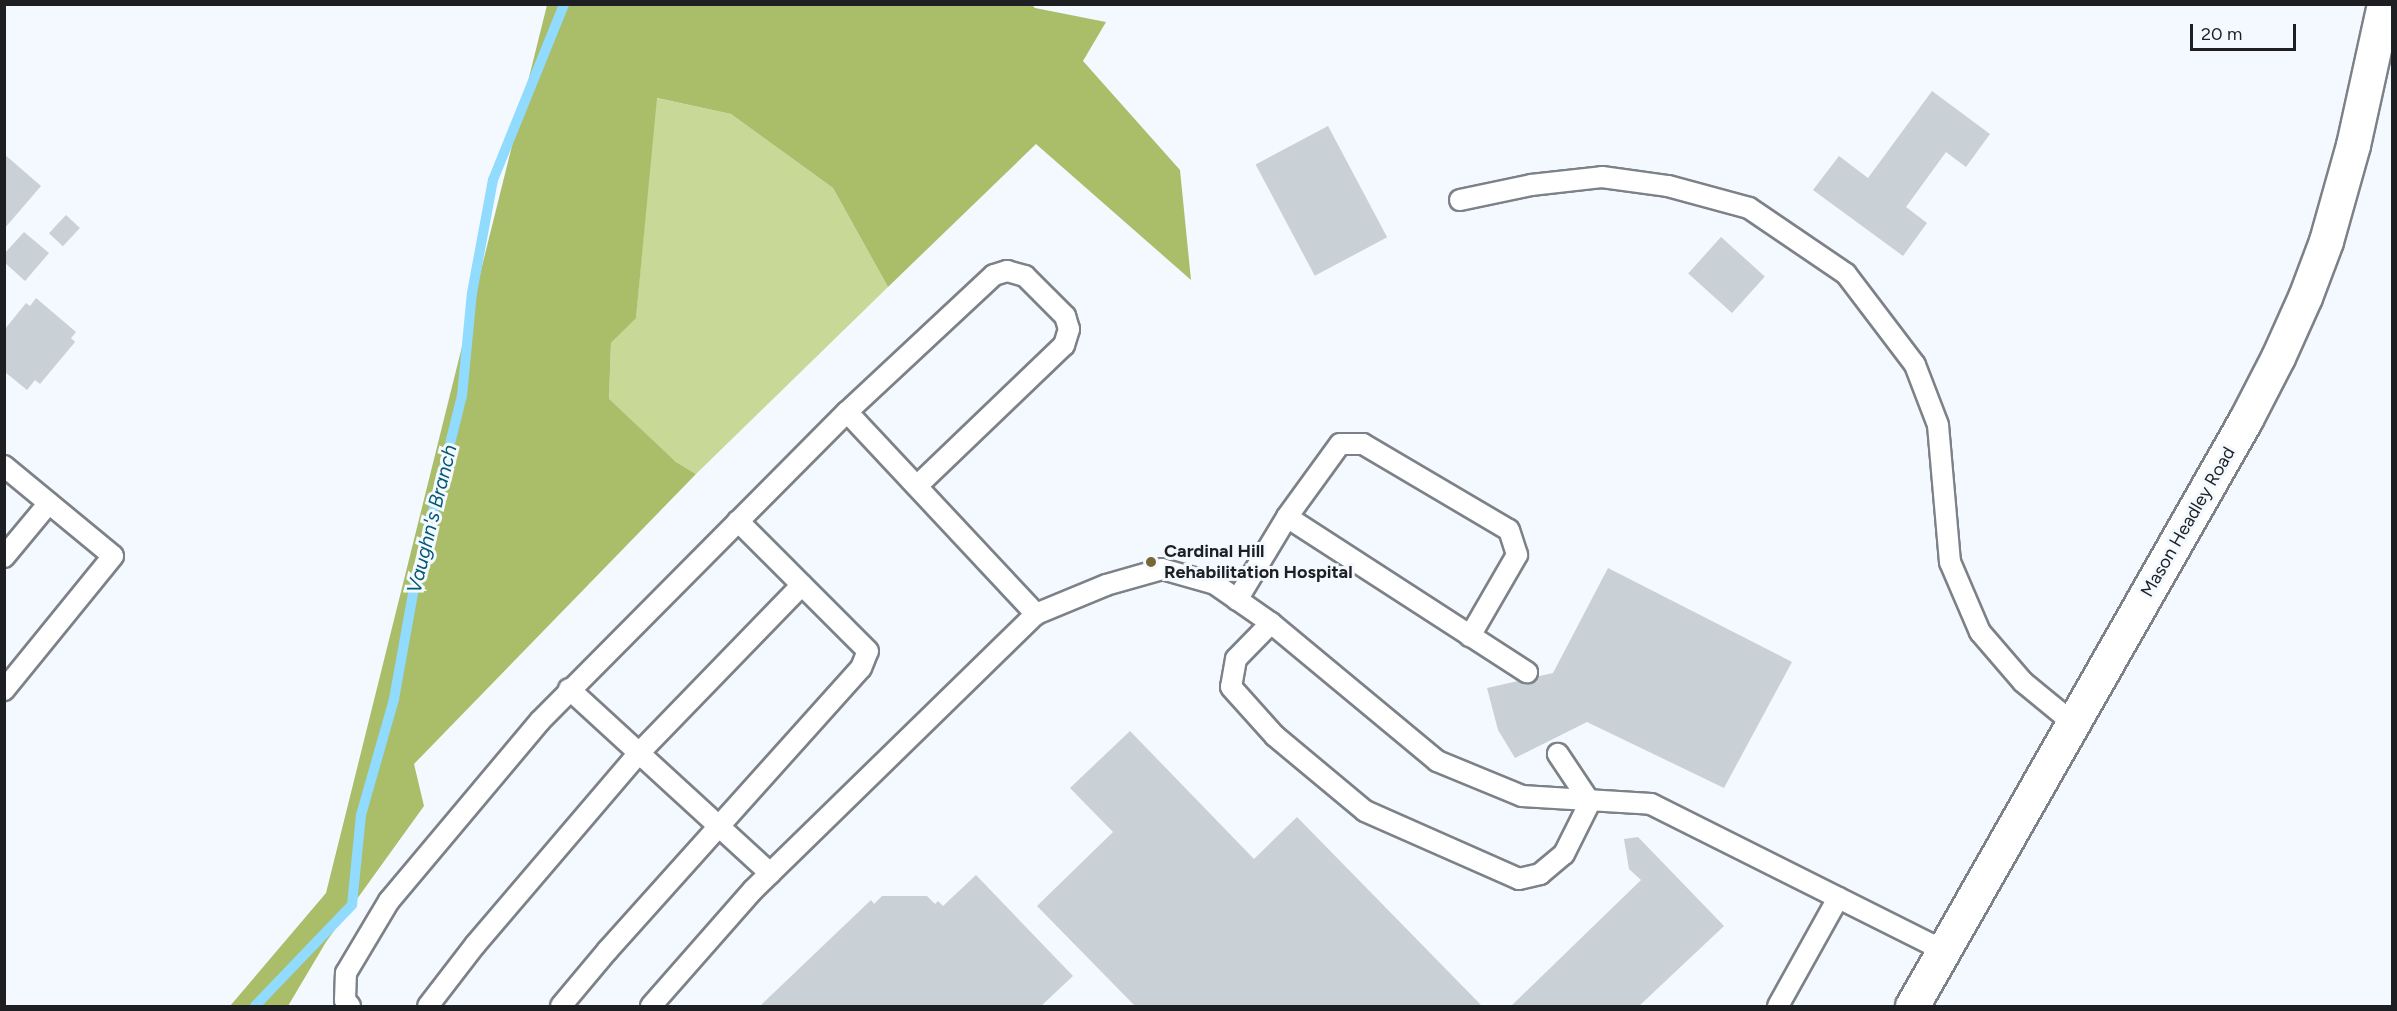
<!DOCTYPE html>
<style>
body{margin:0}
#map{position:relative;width:2397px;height:1011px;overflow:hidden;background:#f3f9fe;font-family:Figtree,sans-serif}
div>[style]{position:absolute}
.green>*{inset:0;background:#c8d897}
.forest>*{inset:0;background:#aabd69}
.stream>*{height:10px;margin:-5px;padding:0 5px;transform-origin:5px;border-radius:5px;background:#90dbfe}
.building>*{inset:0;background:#c9d0d6;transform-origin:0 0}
.roads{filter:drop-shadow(2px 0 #7c8288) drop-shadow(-2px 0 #7c8288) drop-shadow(0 2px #7c8288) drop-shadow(0 -2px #7c8288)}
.service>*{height:20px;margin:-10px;padding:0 10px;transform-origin:10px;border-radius:10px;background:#fff}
.secondary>*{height:33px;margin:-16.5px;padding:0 16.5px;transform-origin:16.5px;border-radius:16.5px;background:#fff}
.dots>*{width:16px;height:16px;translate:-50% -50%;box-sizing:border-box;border:3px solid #f3f9fe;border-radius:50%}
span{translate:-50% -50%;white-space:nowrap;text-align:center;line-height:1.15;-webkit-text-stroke:6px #f3f9fe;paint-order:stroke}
.street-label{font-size:18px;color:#1d1f22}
.poi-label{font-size:18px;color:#1d1f22;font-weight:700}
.left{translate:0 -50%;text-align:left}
.water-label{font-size:20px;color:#045976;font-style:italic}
.frame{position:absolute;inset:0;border:6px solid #1d1f22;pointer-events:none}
.scale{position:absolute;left:2190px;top:24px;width:106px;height:27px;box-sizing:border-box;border:3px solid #1d1f22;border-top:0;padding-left:8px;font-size:18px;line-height:21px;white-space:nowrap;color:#1d1f22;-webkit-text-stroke:4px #f3f9fe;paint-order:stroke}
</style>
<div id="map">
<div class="green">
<i style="clip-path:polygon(656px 98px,731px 114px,833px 188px,888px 287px,696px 474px,676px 462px,609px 400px,611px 343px,636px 317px)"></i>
</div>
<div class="forest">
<i style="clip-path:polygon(1032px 5px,1035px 8px,1106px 22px,1083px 61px,1180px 170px,1191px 280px,1036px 144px,888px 287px,833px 188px,731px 114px,657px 98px,636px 318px,611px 343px,609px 399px,676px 462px,696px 474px,414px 764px,424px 806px,326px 942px,288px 1006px,230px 1006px,326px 893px,547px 5px)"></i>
</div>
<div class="stream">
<i style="left:255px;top:1006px;width:140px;rotate:-46.2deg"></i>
<i style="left:352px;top:905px;width:90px;rotate:-84.3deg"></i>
<i style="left:361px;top:815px;width:121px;rotate:-74.1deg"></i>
<i style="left:394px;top:699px;width:113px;rotate:-79.8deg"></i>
<i style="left:414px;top:588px;width:198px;rotate:-76deg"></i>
<i style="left:462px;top:396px;width:103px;rotate:-84.5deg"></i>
<i style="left:472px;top:293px;width:115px;rotate:-79.5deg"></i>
<i style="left:493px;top:180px;width:190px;rotate:-68deg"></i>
</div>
<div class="building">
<i style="clip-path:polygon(1932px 91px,1990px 134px,1966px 167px,1946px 152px,1906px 207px,1927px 223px,1903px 256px,1813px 190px,1839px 156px,1868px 178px)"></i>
<i style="left:1328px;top:126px;width:126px;height:82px;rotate:62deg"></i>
<i style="clip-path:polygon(4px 154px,41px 186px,4px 229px)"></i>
<i style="left:66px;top:215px;width:19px;height:25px;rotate:43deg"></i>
<i style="clip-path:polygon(24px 232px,49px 253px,25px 281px,4px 262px,4px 254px)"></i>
<i style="left:1721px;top:237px;width:59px;height:49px;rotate:42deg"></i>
<i style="clip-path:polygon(36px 298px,76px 332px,71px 338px,75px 342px,40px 384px,35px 380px,27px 390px,5px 372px,5px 329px,26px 303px,30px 306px)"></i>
<i style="clip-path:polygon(1608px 568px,1792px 662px,1724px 788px,1587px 722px,1515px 758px,1498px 730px,1487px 688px,1553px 673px)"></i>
<i style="clip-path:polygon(1130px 731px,1254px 859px,1297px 817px,1482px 1006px,1135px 1006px,1037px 906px,1113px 832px,1070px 788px)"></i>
<i style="clip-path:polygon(1638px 837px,1724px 926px,1639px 1006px,1511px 1006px,1641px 880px,1629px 869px,1624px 839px)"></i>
<i style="clip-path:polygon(976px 875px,1073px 976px,1041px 1006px,760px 1006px,871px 900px,874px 904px,882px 896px,927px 896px,935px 904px,938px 901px,943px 906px)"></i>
</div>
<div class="roads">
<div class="service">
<i style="left:1460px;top:200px;width:73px;rotate:-11.9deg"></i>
<i style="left:1531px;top:185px;width:71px;rotate:-6.4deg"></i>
<i style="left:1602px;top:177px;width:67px;rotate:7.8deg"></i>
<i style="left:1668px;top:186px;width:84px;rotate:15.2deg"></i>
<i style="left:1749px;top:208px;width:117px;rotate:34.2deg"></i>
<i style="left:1846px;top:274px;width:114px;rotate:52.8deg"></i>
<i style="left:1915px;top:365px;width:64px;rotate:69deg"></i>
<i style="left:1938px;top:425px;width:138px;rotate:85deg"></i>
<i style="left:1950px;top:562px;width:76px;rotate:66.8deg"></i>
<i style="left:1980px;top:632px;width:66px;rotate:49.3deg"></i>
<i style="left:2023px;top:682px;width:65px;rotate:39.4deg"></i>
<i style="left:847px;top:412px;width:201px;rotate:-43deg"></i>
<i style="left:994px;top:275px;width:14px;rotate:-17deg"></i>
<i style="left:1007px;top:271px;width:19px;rotate:16deg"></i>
<i style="left:1025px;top:276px;width:57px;rotate:45deg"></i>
<i style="left:1065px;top:316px;width:14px;rotate:73deg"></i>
<i style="left:1069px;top:329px;width:17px;rotate:107deg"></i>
<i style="left:1064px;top:345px;width:204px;rotate:136.2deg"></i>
<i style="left:4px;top:466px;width:141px;rotate:39.5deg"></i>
<i style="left:113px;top:556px;width:173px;rotate:129.1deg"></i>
<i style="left:1287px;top:517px;width:90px;rotate:-54deg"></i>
<i style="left:1340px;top:444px;width:23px"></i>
<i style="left:1363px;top:444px;width:169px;rotate:30.5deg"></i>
<i style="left:1509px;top:530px;width:26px;rotate:72deg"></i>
<i style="left:1517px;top:555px;width:94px;rotate:120.1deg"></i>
<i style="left:4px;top:557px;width:70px;rotate:-50.2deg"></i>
<i style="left:1237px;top:600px;width:97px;rotate:-58.9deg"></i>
<i style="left:1287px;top:517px;width:286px;rotate:32.9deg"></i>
<i style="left:1271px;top:623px;width:50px;rotate:134.2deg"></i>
<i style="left:1236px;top:659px;width:28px;rotate:100deg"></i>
<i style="left:1231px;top:687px;width:66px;rotate:48.1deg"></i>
<i style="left:1275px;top:736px;width:117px;rotate:39.8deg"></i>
<i style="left:1365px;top:811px;width:168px;rotate:23.8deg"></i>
<i style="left:1519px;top:879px;width:22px;rotate:-13deg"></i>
<i style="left:1540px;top:874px;width:31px;rotate:-40deg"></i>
<i style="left:1564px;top:854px;width:58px;rotate:-63.4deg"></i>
<i style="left:1590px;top:802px;width:58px;rotate:-123.7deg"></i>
<i style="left:569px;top:689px;width:273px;rotate:42.5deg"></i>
<i style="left:350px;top:1006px;width:8px;rotate:-130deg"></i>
<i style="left:345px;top:1000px;width:27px;rotate:-88deg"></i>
<i style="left:346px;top:973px;width:84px;rotate:-59.2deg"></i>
<i style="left:389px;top:901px;width:235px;rotate:-50deg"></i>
<i style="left:540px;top:721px;width:436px;rotate:-45.2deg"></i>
<i style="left:847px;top:412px;width:277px;rotate:46.9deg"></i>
<i style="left:428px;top:1006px;width:77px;rotate:-52.4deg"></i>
<i style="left:475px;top:945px;width:253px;rotate:-49.5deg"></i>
<i style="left:639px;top:753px;width:234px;rotate:-45.9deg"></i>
<i style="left:561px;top:1006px;width:72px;rotate:-50.1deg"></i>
<i style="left:607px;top:951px;width:380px;rotate:-48.1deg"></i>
<i style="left:861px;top:668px;width:18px;rotate:-68deg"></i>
<i style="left:868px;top:651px;width:184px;rotate:-135deg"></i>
<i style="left:651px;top:1006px;width:154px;rotate:-48.7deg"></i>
<i style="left:753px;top:890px;width:395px;rotate:-44.3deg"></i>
<i style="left:1036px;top:614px;width:76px;rotate:-22.5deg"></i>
<i style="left:1106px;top:585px;width:58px;rotate:-15.9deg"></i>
<i style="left:1162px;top:569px;width:55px;rotate:15.8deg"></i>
<i style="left:1215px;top:584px;width:68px;rotate:34.9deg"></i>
<i style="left:1271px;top:623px;width:216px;rotate:39.7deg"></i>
<i style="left:1437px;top:761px;width:92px;rotate:22.4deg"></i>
<i style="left:1522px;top:796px;width:129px;rotate:3.5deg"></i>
<i style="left:1651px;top:804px;width:328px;rotate:26.6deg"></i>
<i style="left:1778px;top:1006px;width:124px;rotate:-60.9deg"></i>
</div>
<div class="secondary">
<i style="left:1912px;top:1006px;width:675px;rotate:-60.36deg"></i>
<i style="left:2246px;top:419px;width:70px;rotate:-62.7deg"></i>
<i style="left:2278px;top:357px;width:66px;rotate:-65.8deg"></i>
<i style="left:2305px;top:297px;width:60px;rotate:-69.4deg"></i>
<i style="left:2326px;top:241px;width:100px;rotate:-74.3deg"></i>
<i style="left:2353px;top:145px;width:144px;rotate:-77.6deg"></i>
</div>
</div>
<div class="dots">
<i style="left:1151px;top:562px;background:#776735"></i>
</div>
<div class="street-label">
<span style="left:2188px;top:522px;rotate:-60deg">Mason Headley Road</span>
</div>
<div class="poi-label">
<span class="left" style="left:1164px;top:562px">Cardinal Hill<br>Rehabilitation Hospital</span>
</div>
<div class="water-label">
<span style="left:432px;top:519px;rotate:-76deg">Vaughn's Branch</span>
</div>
<div class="frame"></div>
<div class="scale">20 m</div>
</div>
